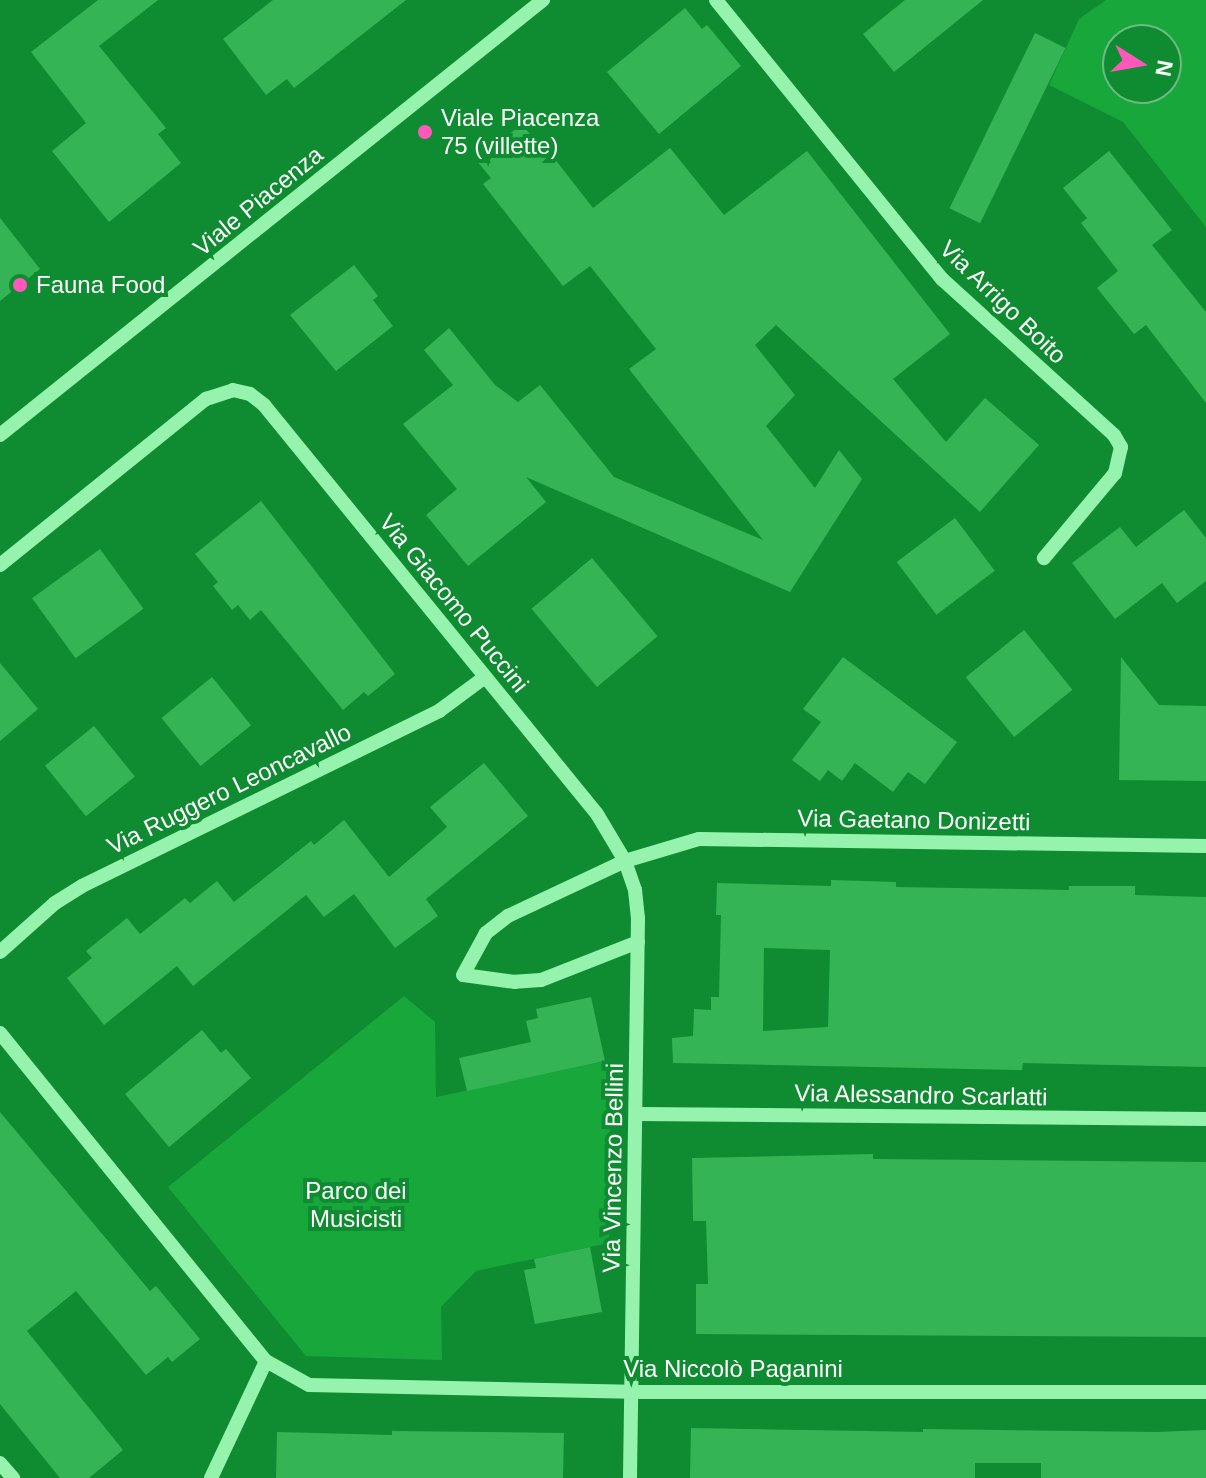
<!DOCTYPE html>
<meta charset="utf-8">
<style>
body{margin:0}
#map{position:relative;width:1206px;height:1478px;overflow:hidden;background:#0f8c31;font-family:Helvetica,sans-serif}
div>[style]{position:absolute}
.green>*{inset:0;background:#17a73b}
.building>*{inset:0;background:#34b454;transform-origin:0 0}
.minor>*{height:14px;margin:-7px;padding:0 7px;transform-origin:7px;border-radius:7px;background:#96f3ad}
.dots>*{width:22px;height:22px;translate:-50% -50%;box-sizing:border-box;border:4px solid #0f8c31;border-radius:50%}
span{translate:-50% -50%;white-space:nowrap;text-align:center;line-height:1.15;-webkit-text-stroke:8px #0f8c31;paint-order:stroke}
.poi-label{font-size:24px;color:#fff}
.left{translate:0 -50%;text-align:left}
.street-label{font-size:24px;color:#fff}
.park-label{font-size:24px;color:#fff}
.north{position:absolute;left:1102px;top:24px;width:80px;height:80px;box-sizing:border-box;background:#0f8c31;border:2px solid #6fba83;border-radius:50%;rotate:101deg;font-size:22px;font-weight:700;line-height:32px;text-align:center;color:#fff}
.north::after{content:'';display:block;margin:auto;width:28px;height:36px;background:#ff58ba;clip-path:polygon(50% 0,100% 100%,50% 72%,0 100%)}
</style>
<div id="map">
<div class="green">
<i style="clip-path:polygon(evenodd,1106px 0,1206px 0,1206px 227px,1123px 122px,1049px 85px,1079px 19px,1106px 0,1118px 40px,1166px 40px,1166px 88px,1118px 88px,1118px 40px)"></i>
<i style="clip-path:polygon(404px 996px,435px 1022px,436px 1097px,611px 1060px,609px 1243px,476px 1271px,441px 1307px,442px 1360px,306px 1356px,168px 1187px)"></i>
</div>
<div class="building">
<i style="clip-path:polygon(98px 0,158px 0,99px 46px,166px 128px,158px 134px,181px 163px,109px 222px,52px 151px,86px 123px,31px 52px)"></i>
<i style="clip-path:polygon(273px 0,406px 0,294px 88px,287px 79px,266px 95px,223px 39px)"></i>
<i style="clip-path:polygon(905px 0,983px 0,894px 72px,863px 34px)"></i>
<i style="clip-path:polygon(685px 8px,702px 29px,707px 25px,741px 66px,659px 134px,607px 72px)"></i>
<i style="left:1035px;top:33px;width:34px;height:195px;rotate:26deg"></i>
<i style="clip-path:polygon(522px 124px,536px 142px,540px 140px,593px 208px,670px 148px,724px 215px,807px 151px,950px 334px,893px 379px,946px 442px,985px 398px,1039px 445px,980px 512px,776px 325px,755px 345px,795px 395px,766px 426px,815px 488px,839px 450px,862px 479px,790px 592px,526px 477px,546px 502px,468px 566px,426px 515px,457px 489px,403px 424px,453px 385px,424px 350px,449px 328px,495px 385px,518px 402px,540px 385px,614px 477px,763px 540px,629px 369px,656px 349px,590px 266px,563px 286px,483px 184px,491px 178px,476px 160px)"></i>
<i style="clip-path:polygon(1109px 151px,1172px 230px,1152px 245px,1206px 312px,1206px 403px,1146px 325px,1134px 334px,1097px 288px,1118px 271px,1081px 223px,1087px 218px,1063px 188px)"></i>
<i style="clip-path:polygon(0 218px,40px 269px,0 301px)"></i>
<i style="clip-path:polygon(354px 265px,378px 296px,373px 300px,393px 326px,336px 371px,290px 315px)"></i>
<i style="clip-path:polygon(261px 501px,395px 674px,368px 696px,364px 692px,343px 710px,261px 610px,250px 620px,238px 605px,232px 610px,213px 586px,218px 582px,195px 554px)"></i>
<i style="clip-path:polygon(1184px 510px,1206px 538px,1206px 581px,1177px 603px,1162px 583px,1115px 619px,1072px 563px,1120px 527px,1136px 547px)"></i>
<i style="left:955px;top:518px;width:66px;height:73px;rotate:53deg"></i>
<i style="left:100px;top:549px;width:74px;height:84px;rotate:54deg"></i>
<i style="left:592px;top:558px;width:102px;height:79px;rotate:50deg"></i>
<i style="left:1024px;top:630px;width:77px;height:75px;rotate:51deg"></i>
<i style="clip-path:polygon(843px 657px,957px 742px,925px 784px,908px 772px,893px 792px,855px 763px,842px 781px,828px 770px,820px 781px,792px 760px,821px 722px,803px 709px)"></i>
<i style="clip-path:polygon(1121px 657px,1159px 705px,1206px 706px,1206px 781px,1119px 780px)"></i>
<i style="clip-path:polygon(0 663px,38px 709px,0 741px)"></i>
<i style="left:212px;top:677px;width:62px;height:65px;rotate:51deg"></i>
<i style="left:94px;top:726px;width:65px;height:63px;rotate:51deg"></i>
<i style="clip-path:polygon(484px 763px,528px 816px,426px 899px,438px 916px,395px 948px,354px 894px,324px 917px,306px 895px,193px 986px,177px 966px,104px 1025px,67px 978px,92px 958px,86px 951px,127px 918px,140px 934px,185px 898px,190px 903px,217px 881px,234px 902px,311px 841px,314px 845px,344px 820px,389px 877px,447px 827px,430px 807px)"></i>
<i style="clip-path:polygon(evenodd,831px 880px,896px 882px,896px 887px,1069px 890px,1069px 886px,1135px 886px,1135px 895px,1206px 897px,1206px 1067px,1023px 1063px,1022px 1070px,673px 1063px,672px 1038px,693px 1036px,694px 1009px,711px 1010px,711px 997px,719px 997px,721px 915px,716px 915px,717px 883px,831px 886px,831px 880px,764px 948px,830px 950px,828px 1027px,763px 1031px,764px 948px)"></i>
<i style="clip-path:polygon(591px 997px,605px 1061px,467px 1091px,459px 1058px,531px 1042px,526px 1021px,538px 1018px,536px 1009px)"></i>
<i style="clip-path:polygon(202px 1030px,221px 1053px,226px 1049px,251px 1078px,169px 1147px,125px 1094px)"></i>
<i style="clip-path:polygon(0 1112px,150px 1291px,156px 1286px,200px 1339px,172px 1362px,168px 1357px,146px 1375px,76px 1291px,27px 1331px,123px 1450px,89px 1478px,60px 1478px,0 1404px)"></i>
<i style="clip-path:polygon(873px 1154px,873px 1159px,1206px 1162px,1206px 1337px,696px 1334px,696px 1284px,708px 1284px,706px 1221px,693px 1221px,692px 1158px)"></i>
<i style="clip-path:polygon(590px 1247px,602px 1312px,535px 1324px,524px 1270px,536px 1268px,534px 1259px)"></i>
<i style="clip-path:polygon(691px 1428px,923px 1432px,923px 1429px,1156px 1432px,1206px 1430px,1206px 1478px,1041px 1478px,1041px 1463px,975px 1463px,975px 1478px,690px 1478px)"></i>
<i style="clip-path:polygon(392px 1431px,564px 1433px,563px 1478px,276px 1478px,277px 1432px,392px 1435px)"></i>
</div>
<div class="minor">
<i style="left:716px;top:0;width:359px;rotate:51deg"></i>
<i style="left:942px;top:279px;width:232px;rotate:42.2deg"></i>
<i style="left:1114px;top:435px;width:14px;rotate:60deg"></i>
<i style="left:1121px;top:447px;width:27px;rotate:103deg"></i>
<i style="left:1115px;top:473px;width:111px;rotate:129.9deg"></i>
<i style="left:0;top:435px;width:696px;rotate:-38.7deg"></i>
<i style="left:0;top:565px;width:265px;rotate:-38.9deg"></i>
<i style="left:206px;top:399px;width:28px;rotate:-18deg"></i>
<i style="left:233px;top:390px;width:17px;rotate:13deg"></i>
<i style="left:250px;top:394px;width:18px;rotate:38deg"></i>
<i style="left:264px;top:405px;width:527px;rotate:50.85deg"></i>
<i style="left:597px;top:814px;width:55px;rotate:59.2deg"></i>
<i style="left:625px;top:861px;width:31px;rotate:71deg"></i>
<i style="left:635px;top:890px;width:28px;rotate:84deg"></i>
<i style="left:638px;top:918px;width:560px;rotate:90.82deg"></i>
<i style="left:638px;top:942px;width:104px;rotate:158.6deg"></i>
<i style="left:541px;top:980px;width:26px;rotate:176deg"></i>
<i style="left:515px;top:982px;width:52px;rotate:-172.3deg"></i>
<i style="left:463px;top:975px;width:48px;rotate:-61.3deg"></i>
<i style="left:486px;top:933px;width:28px;rotate:-38deg"></i>
<i style="left:508px;top:916px;width:129px;rotate:-25.2deg"></i>
<i style="left:625px;top:861px;width:77px;rotate:-16.6deg"></i>
<i style="left:699px;top:839px;width:507px;rotate:0.79deg"></i>
<i style="left:0;top:952px;width:74px;rotate:-41.7deg"></i>
<i style="left:55px;top:903px;width:32px;rotate:-32deg"></i>
<i style="left:82px;top:886px;width:398px;rotate:-26.1deg"></i>
<i style="left:439px;top:711px;width:57px;rotate:-36.5deg"></i>
<i style="left:0;top:1033px;width:422px;rotate:51deg"></i>
<i style="left:266px;top:1361px;width:49px;rotate:29.2deg"></i>
<i style="left:309px;top:1385px;width:322px;rotate:1.2deg"></i>
<i style="left:631px;top:1392px;width:575px"></i>
<i style="left:636px;top:1114px;width:570px;rotate:0.5deg"></i>
<i style="left:0;top:1463px;width:20px;rotate:49deg"></i>
<i style="left:211px;top:1478px;width:129px;rotate:-64.8deg"></i>
</div>
<div class="dots">
<i style="left:425px;top:132px;background:#ff58ba"></i>
<i style="left:20px;top:285px;background:#ff58ba"></i>
</div>
<div class="poi-label">
<span class="left" style="left:441px;top:132px">Viale Piacenza<br>75 (villette)</span>
<span class="left" style="left:36px;top:285px">Fauna Food</span>
</div>
<div class="street-label">
<span style="left:258px;top:201px;rotate:-39deg">Viale Piacenza</span>
<span style="left:1003px;top:302px;rotate:44deg">Via Arrigo Boito</span>
<span style="left:454px;top:603px;rotate:51deg">Via Giacomo Puccini</span>
<span style="left:229px;top:789px;rotate:-26deg">Via Ruggero Leoncavallo</span>
<span style="left:914px;top:820px;rotate:1deg">Via Gaetano Donizetti</span>
<span style="left:921px;top:1095px;rotate:1deg">Via Alessandro Scarlatti</span>
<span style="left:613px;top:1168px;rotate:-89deg">Via Vincenzo Bellini</span>
<span style="left:733px;top:1369px">Via Niccolò Paganini</span>
</div>
<div class="park-label">
<span style="left:356px;top:1205px">Parco dei<br>Musicisti</span>
</div>
<div class="north">N</div>
</div>
